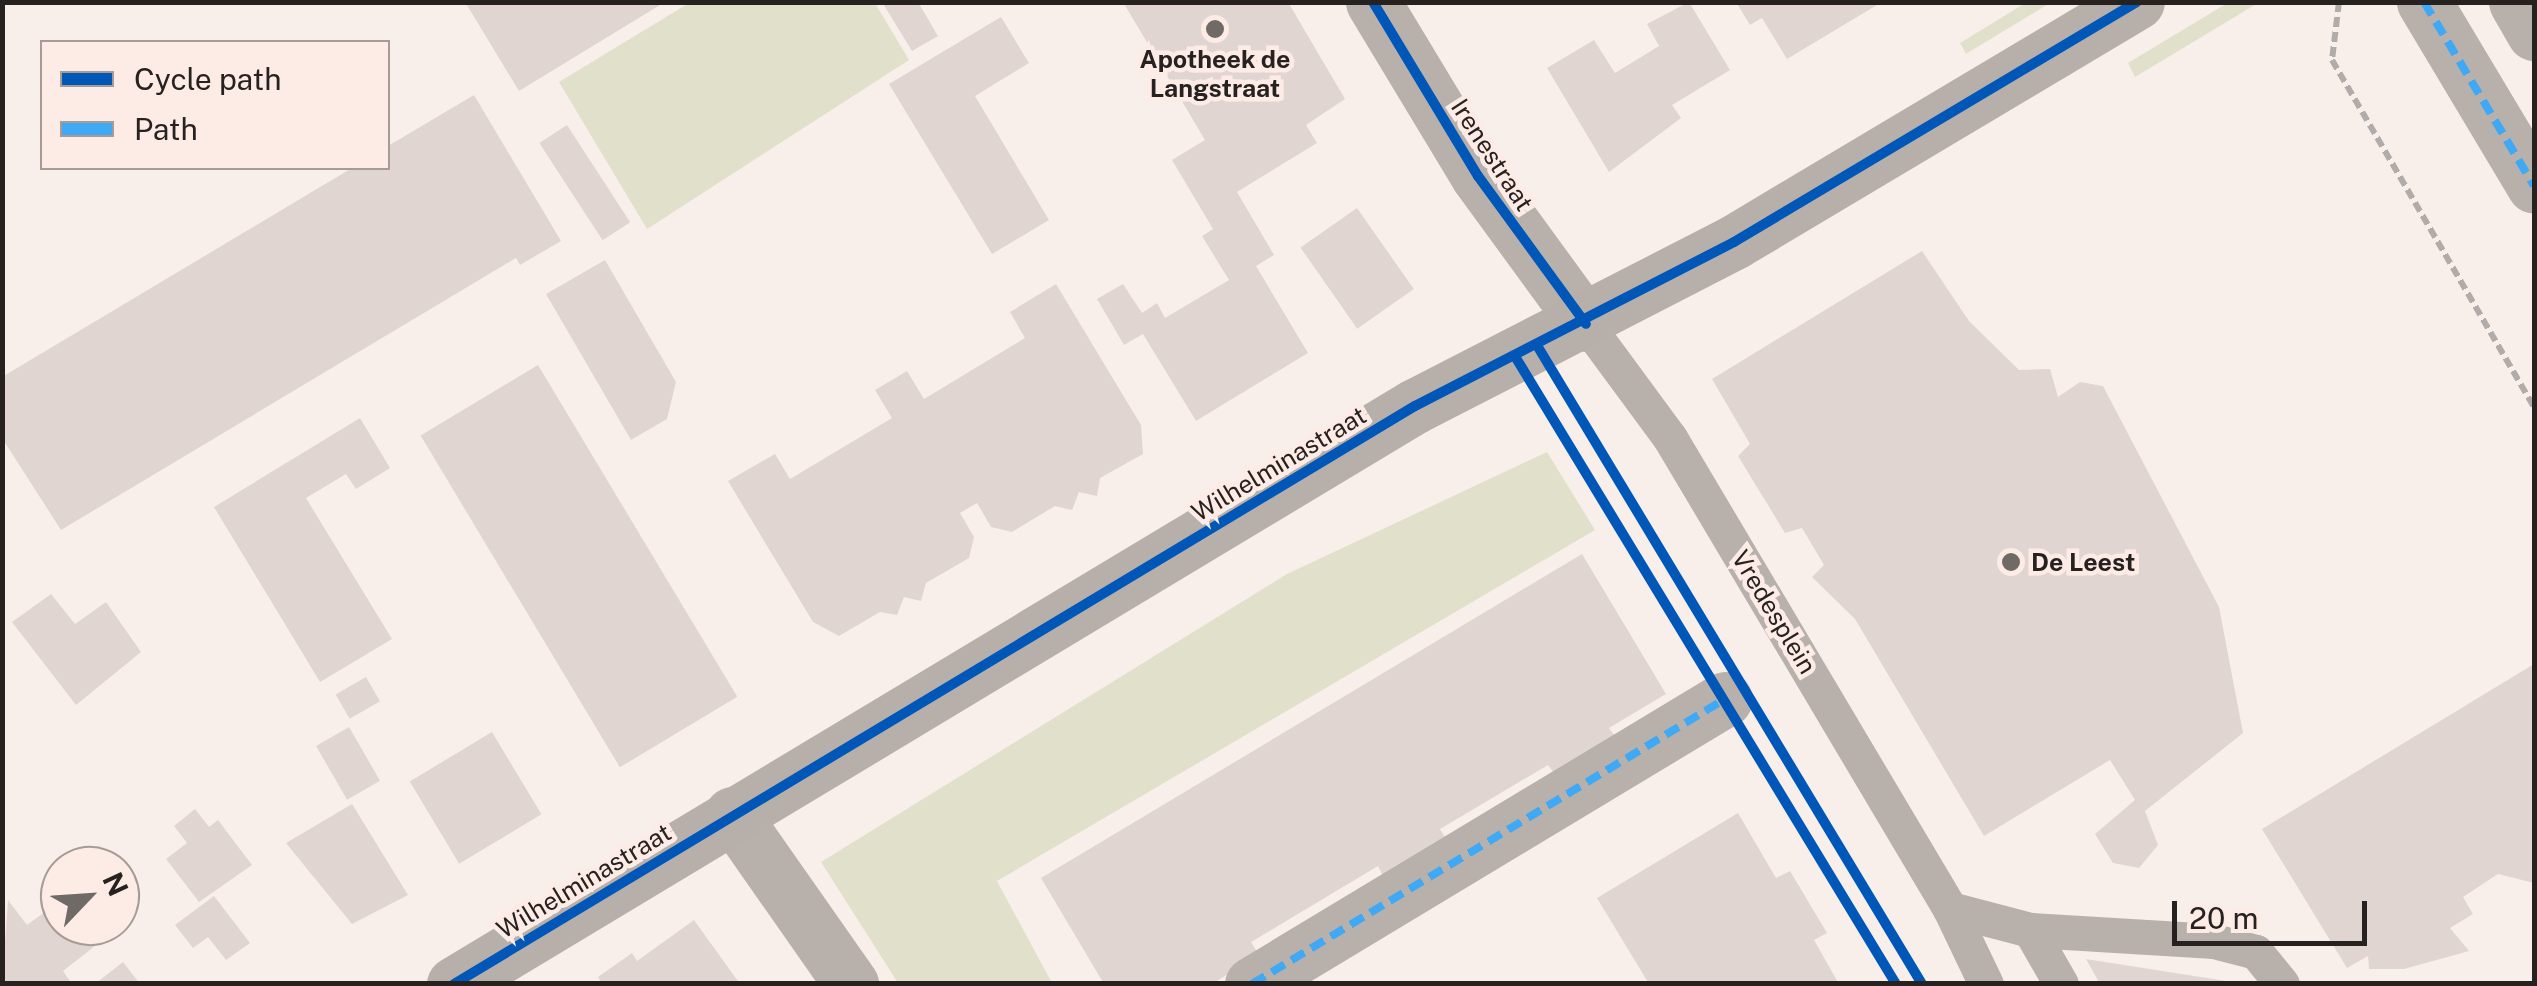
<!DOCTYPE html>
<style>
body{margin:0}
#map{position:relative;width:2537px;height:986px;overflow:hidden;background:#f8efeb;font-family:"Public Sans",sans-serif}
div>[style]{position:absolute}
.green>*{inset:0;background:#e1e0ca}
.building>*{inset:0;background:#e1d5d1;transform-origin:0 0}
.path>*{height:6px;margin-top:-3px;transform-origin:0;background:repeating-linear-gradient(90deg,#b1aca9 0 10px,transparent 0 15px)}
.lane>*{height:35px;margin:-17.5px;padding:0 17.5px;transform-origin:17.5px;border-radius:17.5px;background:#b7b0ab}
.street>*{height:55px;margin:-27.5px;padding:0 27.5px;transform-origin:27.5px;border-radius:27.5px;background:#b7b0ab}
.secondary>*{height:55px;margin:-27.5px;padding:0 27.5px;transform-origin:27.5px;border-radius:27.5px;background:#b7afaa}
.quiet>*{height:8px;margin-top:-4px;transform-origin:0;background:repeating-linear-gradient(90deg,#3fa9f5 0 15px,transparent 0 23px)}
.cycleway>*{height:10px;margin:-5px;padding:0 5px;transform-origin:5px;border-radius:5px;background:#0057b8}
.dots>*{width:28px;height:28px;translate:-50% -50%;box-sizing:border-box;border:5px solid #fdece6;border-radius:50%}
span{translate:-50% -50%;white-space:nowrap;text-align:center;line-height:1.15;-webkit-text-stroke:9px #fdece6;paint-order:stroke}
.poi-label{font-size:25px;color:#27221f;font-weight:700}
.left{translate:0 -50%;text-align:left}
.street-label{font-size:25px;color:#27221f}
.frame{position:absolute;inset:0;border:5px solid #27221f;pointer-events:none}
.legend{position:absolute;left:40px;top:40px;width:350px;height:130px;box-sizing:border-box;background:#fdece6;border:2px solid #a79b96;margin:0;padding:12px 18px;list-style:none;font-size:30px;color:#27221f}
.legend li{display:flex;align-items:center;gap:20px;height:50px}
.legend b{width:50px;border:2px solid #a79b96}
.north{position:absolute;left:40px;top:846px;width:100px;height:100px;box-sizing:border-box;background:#fdece6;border:2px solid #a79b96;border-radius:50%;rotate:65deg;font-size:28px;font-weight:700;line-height:40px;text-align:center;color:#27221f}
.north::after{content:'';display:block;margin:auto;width:35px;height:45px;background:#706a66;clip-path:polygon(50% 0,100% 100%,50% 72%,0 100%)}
.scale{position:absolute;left:2172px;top:901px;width:195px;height:45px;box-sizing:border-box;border:5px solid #27221f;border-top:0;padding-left:12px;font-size:30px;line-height:35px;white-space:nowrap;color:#27221f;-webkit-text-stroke:8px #fdece6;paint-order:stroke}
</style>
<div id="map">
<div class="green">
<i style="clip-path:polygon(2027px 2px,2050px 3px,1966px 54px,1960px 43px)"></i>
<i style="clip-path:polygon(2229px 2px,2258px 3px,2135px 77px,2128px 63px)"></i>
<i style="clip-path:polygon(689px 3px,875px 3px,909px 60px,647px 229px,559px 82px)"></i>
<i style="clip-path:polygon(1547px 452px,1595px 530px,997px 881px,1052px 983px,898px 983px,821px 862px,1287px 574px)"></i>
</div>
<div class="building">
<i style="clip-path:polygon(465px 2px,665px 2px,519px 91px)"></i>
<i style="clip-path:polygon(882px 2px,918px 2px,938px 36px,912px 51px)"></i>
<i style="clip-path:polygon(1123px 2px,1288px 2px,1345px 99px,1306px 125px,1317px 143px,1237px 192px,1274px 255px,1256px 266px,1308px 353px,1196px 421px,1143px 334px,1124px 345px,1097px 299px,1123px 284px,1142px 313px,1157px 303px,1165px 318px,1229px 280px,1202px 236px,1213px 229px,1172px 160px,1205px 140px)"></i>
<i style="clip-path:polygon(1689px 2px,1730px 70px,1672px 105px,1681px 118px,1609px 172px,1547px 68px,1594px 40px,1615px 73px,1659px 46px,1647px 24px)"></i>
<i style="clip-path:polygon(1736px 2px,1882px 2px,1787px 59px,1762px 18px,1750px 25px)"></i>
<i style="clip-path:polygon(1001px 17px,1029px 63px,975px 96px,1049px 220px,992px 254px,889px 84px)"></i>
<i style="clip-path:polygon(474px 95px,561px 241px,520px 265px,516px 258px,61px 530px,2px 438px,2px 377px,352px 168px,388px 168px,388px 146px)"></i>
<i style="left:567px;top:125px;width:116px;height:33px;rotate:57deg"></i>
<i style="left:1357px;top:208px;width:99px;height:69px;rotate:55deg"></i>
<i style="clip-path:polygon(1922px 251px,1969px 321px,2019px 370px,2050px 369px,2058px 397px,2080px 382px,2103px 386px,2219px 607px,2243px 733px,2145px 811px,2158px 845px,2139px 868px,2113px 863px,2095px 834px,2135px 800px,2110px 760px,1984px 836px,1855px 619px,1812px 577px,1824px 565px,1802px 528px,1785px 533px,1738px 456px,1750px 444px,1712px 379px)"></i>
<i style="clip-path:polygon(605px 260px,676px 382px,667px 419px,631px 440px,546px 294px)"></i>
<i style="clip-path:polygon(1056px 284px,1141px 425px,1143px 454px,1100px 478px,1097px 496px,1079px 492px,1072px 510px,1055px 506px,1012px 532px,991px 527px,977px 503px,960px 513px,974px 537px,969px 558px,926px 583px,921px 601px,904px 597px,897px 615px,880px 612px,839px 636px,813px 622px,728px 481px,775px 454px,790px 479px,892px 418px,875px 390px,907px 371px,924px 399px,1025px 338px,1010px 312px)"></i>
<i style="left:538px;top:365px;width:387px;height:137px;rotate:59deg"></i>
<i style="clip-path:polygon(360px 418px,390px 468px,356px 489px,346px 474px,306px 498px,392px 639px,320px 682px,214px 507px)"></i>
<i style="clip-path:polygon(1582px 554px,1666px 694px,1609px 728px,1618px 740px,1556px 776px,1548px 765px,1440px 829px,1448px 842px,1385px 880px,1378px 866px,1251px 942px,1259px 955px,1212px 984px,1104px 984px,1041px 878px)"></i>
<i style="clip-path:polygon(51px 594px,75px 624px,106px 602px,141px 652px,76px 705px,12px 622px)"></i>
<i style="clip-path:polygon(2534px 664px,2534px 883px,2498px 874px,2463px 897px,2473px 914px,2450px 928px,2469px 951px,2404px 969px,2369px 969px,2368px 956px,2347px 968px,2262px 829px)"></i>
<i style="left:366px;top:677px;width:28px;height:35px;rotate:60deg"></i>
<i style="left:349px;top:727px;width:62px;height:38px;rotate:60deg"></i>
<i style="left:492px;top:732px;width:96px;height:96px;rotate:59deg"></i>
<i style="clip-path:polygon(352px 804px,408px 895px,352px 924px,286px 843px)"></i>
<i style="clip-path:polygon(195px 809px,209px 827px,218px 820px,252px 865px,199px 902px,166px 859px,187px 843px,174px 826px)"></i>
<i style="clip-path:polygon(1738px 813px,1776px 878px,1790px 871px,1827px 933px,1814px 940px,1839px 984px,1649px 984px,1597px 898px)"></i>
<i style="clip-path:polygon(214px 896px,250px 943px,226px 960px,208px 937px,193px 948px,175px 925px)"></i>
<i style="clip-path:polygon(8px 900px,27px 925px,60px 901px,60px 926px,93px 926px,104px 939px,63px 971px,72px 984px,2px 984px)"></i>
<i style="clip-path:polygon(694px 920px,740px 984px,602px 984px,598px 977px,632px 953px,637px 961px)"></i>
<i style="clip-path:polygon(2086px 959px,2226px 981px,2225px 984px,2100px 984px)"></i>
<i style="clip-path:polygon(123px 962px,140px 984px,95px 984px)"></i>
</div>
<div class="path">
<i style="left:2339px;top:2px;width:58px;rotate:96.9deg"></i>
<i style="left:2332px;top:60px;width:402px;rotate:59.8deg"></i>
</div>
<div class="lane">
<i style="left:1586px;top:324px;width:142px;rotate:53.6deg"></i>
<i style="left:1670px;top:438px;width:548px;rotate:59.27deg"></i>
<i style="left:1950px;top:909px;width:83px;rotate:64.4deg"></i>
<i style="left:1950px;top:909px;width:83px;rotate:14.7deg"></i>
<i style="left:2030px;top:930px;width:184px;rotate:3.4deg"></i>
<i style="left:2214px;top:941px;width:43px;rotate:14.7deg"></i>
<i style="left:2256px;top:952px;width:41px;rotate:50.9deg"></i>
<i style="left:2030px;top:930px;width:62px;rotate:60.1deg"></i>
</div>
<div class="street">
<i style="left:1373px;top:2px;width:203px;rotate:58.9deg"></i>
<i style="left:1478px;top:176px;width:183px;rotate:53.9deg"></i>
<i style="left:2424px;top:2px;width:214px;rotate:59.1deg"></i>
<i style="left:2516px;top:2px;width:36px;rotate:60deg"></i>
<i style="left:732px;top:814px;width:208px;rotate:55deg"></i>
<i style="left:1252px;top:984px;width:552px;rotate:-31.07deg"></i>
</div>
<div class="secondary">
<i style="left:454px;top:984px;width:1121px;rotate:-31.03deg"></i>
<i style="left:1415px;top:406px;width:359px;rotate:-27.2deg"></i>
<i style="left:1734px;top:242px;width:469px;rotate:-30.8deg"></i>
</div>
<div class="quiet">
<i style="left:2424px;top:2px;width:214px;rotate:59.1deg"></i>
<i style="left:1252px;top:984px;width:552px;rotate:-31.07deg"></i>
</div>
<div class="cycleway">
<i style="left:1373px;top:2px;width:203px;rotate:58.9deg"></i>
<i style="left:1478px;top:176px;width:183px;rotate:53.9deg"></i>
<i style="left:1538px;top:347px;width:744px;rotate:58.92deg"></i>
<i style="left:1516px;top:358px;width:732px;rotate:58.74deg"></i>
<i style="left:454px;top:984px;width:1121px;rotate:-31.03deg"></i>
<i style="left:1415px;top:406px;width:359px;rotate:-27.2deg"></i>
<i style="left:1734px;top:242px;width:469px;rotate:-30.8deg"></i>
</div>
<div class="dots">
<i style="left:1215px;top:29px;background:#706a66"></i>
<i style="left:2011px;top:562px;background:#706a66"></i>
</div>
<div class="poi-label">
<span style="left:1215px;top:74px">Apotheek de<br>Langstraat</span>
<span class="left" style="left:2031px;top:562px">De Leest</span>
</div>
<div class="street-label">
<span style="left:1492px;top:155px;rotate:57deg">Irenestraat</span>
<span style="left:1279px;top:464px;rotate:-31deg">Wilhelminastraat</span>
<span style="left:1774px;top:612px;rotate:59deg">Vredesplein</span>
<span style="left:584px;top:881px;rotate:-31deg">Wilhelminastraat</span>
</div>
<div class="frame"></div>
<ul class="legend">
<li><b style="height:12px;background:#0057b8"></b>Cycle path</li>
<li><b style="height:12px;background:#3fa9f5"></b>Path</li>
</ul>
<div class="north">N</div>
<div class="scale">20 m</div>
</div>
